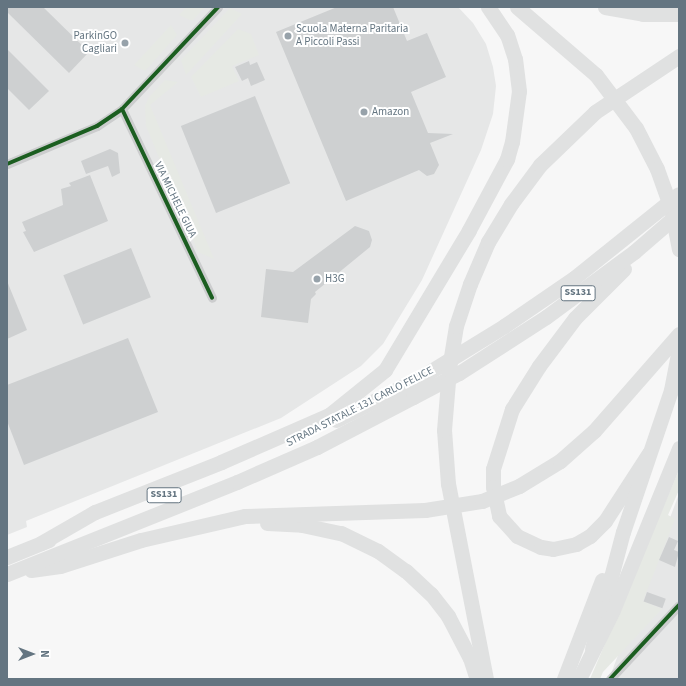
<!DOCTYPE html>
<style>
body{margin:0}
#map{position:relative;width:686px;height:686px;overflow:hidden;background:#f7f7f7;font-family:"Source Sans 3",sans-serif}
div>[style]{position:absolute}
.built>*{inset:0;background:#e6e7e7}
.green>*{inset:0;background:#e6e9e4}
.building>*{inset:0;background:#ced0d1;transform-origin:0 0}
.minor>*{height:9px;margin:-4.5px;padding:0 4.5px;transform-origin:4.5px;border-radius:4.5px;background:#cccdce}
.trunk>*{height:15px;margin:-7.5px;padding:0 7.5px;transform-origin:7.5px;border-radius:7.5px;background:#e0e1e1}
.cycleway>*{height:4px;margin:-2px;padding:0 2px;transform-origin:2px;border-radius:2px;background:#1b5e20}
.dots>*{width:11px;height:11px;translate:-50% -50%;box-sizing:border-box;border:2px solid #fff;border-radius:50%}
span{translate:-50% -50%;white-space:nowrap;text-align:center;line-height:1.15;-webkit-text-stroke:4px #fff;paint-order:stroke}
.shield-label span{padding:1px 3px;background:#fff;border:1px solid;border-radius:3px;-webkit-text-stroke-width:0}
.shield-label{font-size:10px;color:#647581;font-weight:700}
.poi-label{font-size:11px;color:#647581}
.left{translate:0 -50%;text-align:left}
.right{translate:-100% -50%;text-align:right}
.street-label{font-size:11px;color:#647581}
.frame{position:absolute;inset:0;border:8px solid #647581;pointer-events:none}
.north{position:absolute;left:12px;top:634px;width:40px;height:40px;-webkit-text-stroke:3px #fff;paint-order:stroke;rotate:90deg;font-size:11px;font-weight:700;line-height:16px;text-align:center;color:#647581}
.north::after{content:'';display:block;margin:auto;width:14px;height:18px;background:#647581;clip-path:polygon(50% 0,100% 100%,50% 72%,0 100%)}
</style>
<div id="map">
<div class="built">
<i style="clip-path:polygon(7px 7px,458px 7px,473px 23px,486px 44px,493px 67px,496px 86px,493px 114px,481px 150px,422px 280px,383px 344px,361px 366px,281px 418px,26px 521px,27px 527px,7px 535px)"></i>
<i style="clip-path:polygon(679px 494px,679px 679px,609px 679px)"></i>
</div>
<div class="green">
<i style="clip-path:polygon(187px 7px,205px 7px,192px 21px,179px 15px)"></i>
<i style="clip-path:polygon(230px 8px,242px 14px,186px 75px,181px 60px)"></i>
<i style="clip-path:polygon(171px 25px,177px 35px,145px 71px,134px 65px)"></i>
<i style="clip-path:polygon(238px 29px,251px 34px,259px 55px,232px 66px,239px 81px,201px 97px,191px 77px)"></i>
<i style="clip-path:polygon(165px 80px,178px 82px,150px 105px,214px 259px,198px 252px,146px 126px,145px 106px,149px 97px)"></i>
<i style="clip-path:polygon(679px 470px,679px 490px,668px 515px,675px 519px,643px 601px,662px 609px,603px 672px,600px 679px,590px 679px)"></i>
</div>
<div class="building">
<i style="clip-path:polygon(7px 7px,43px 7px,89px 52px,69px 73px,7px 12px)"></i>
<i style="clip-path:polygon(337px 7px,393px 7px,407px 41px,427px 33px,446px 77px,411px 92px,428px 133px,453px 134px,430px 143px,439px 165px,434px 174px,427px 176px,419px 170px,346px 201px,276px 32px)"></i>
<i style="clip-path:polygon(7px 49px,49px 91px,29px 110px,7px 88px)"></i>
<i style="clip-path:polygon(249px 61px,250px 65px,257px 62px,265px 80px,251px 86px,248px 78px,242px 81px,235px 67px)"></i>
<i style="left:255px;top:96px;width:94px;height:80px;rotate:68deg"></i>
<i style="clip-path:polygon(110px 149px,118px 153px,120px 173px,112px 177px,108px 166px,86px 174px,81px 161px)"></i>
<i style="clip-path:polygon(90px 175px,108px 221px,34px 252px,23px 232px,26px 231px,22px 222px,63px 205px,61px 189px,71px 186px,69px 183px)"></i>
<i style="clip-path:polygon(355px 226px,369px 231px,372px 240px,370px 247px,315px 292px,316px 294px,311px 299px,308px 323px,261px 317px,266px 269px,293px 272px)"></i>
<i style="left:131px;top:248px;width:53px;height:73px;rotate:68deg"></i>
<i style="clip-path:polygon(7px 281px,27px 330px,7px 339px)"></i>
<i style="clip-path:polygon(128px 338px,158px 412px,24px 465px,7px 421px,7px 385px)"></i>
<i style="clip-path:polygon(669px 537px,678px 541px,674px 550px,679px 552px,675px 567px,659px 560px)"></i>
<i style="left:647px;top:592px;width:20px;height:10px;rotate:20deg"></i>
</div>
<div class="minor">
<i style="left:122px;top:109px;width:209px;rotate:64.5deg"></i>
<i style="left:7px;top:164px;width:98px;rotate:-22.9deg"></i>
<i style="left:97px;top:126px;width:30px;rotate:-34deg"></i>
<i style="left:122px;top:109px;width:140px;rotate:-46.7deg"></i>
<i style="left:610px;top:679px;width:101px;rotate:-47deg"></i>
</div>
<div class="trunk">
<i style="left:517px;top:7px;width:104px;rotate:40.7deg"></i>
<i style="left:596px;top:75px;width:66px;rotate:53deg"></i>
<i style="left:636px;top:128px;width:46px;rotate:62.9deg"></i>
<i style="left:657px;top:169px;width:41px;rotate:70.3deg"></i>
<i style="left:671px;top:208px;width:42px;rotate:79deg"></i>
<i style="left:605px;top:7px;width:39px;rotate:10deg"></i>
<i style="left:643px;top:14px;width:36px"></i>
<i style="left:624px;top:269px;width:69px;rotate:135deg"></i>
<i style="left:575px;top:318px;width:60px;rotate:126.9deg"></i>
<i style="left:539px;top:366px;width:51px;rotate:122.1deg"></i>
<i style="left:512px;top:409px;width:63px;rotate:107.6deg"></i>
<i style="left:493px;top:469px;width:18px;rotate:90deg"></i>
<i style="left:493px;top:487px;width:30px;rotate:78deg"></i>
<i style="left:499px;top:516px;width:27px;rotate:48deg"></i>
<i style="left:517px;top:536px;width:26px;rotate:25deg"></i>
<i style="left:541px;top:547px;width:12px;rotate:9deg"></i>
<i style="left:553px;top:549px;width:24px;rotate:-12deg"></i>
<i style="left:576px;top:544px;width:16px;rotate:-30deg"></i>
<i style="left:590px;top:536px;width:21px;rotate:-45deg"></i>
<i style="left:605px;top:521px;width:81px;rotate:-57.1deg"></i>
<i style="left:336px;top:420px;width:92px;rotate:-26.6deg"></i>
<i style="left:418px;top:379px;width:101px;rotate:-31.6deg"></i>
<i style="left:504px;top:326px;width:85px;rotate:-34.4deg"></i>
<i style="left:574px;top:278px;width:134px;rotate:-38.7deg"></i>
<i style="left:267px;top:523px;width:35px;rotate:3deg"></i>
<i style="left:302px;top:525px;width:40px;rotate:12deg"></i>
<i style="left:341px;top:533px;width:41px;rotate:25.9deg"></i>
<i style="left:378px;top:551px;width:34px;rotate:36deg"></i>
<i style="left:406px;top:571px;width:34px;rotate:43deg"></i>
<i style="left:431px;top:594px;width:28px;rotate:52deg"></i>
<i style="left:448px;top:616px;width:47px;rotate:62.4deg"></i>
<i style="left:470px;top:658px;width:22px;rotate:72deg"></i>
<i style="left:41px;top:543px;width:62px;rotate:-29.9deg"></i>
<i style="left:95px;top:512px;width:136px;rotate:-21.6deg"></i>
<i style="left:221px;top:462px;width:118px;rotate:-23.5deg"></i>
<i style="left:329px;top:415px;width:72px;rotate:-38.8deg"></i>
<i style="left:385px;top:370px;width:163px;rotate:-59deg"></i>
<i style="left:469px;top:230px;width:81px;rotate:-61.8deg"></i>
<i style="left:507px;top:159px;width:18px;rotate:-74deg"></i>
<i style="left:512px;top:142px;width:51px;rotate:-82.2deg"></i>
<i style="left:519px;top:91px;width:32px;rotate:-97deg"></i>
<i style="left:515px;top:59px;width:25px;rotate:-108deg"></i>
<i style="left:507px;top:35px;width:34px;rotate:-124deg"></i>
<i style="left:7px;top:557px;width:45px;rotate:-22deg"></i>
<i style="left:31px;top:570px;width:29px;rotate:-8deg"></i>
<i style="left:60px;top:566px;width:85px;rotate:-17.8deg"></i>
<i style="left:141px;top:540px;width:107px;rotate:-13deg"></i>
<i style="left:245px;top:516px;width:180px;rotate:-1.9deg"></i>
<i style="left:425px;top:510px;width:58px;rotate:-9deg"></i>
<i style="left:482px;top:501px;width:40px;rotate:-22deg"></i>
<i style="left:519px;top:486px;width:48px;rotate:-31.4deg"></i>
<i style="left:560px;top:461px;width:45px;rotate:-41.4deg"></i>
<i style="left:594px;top:431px;width:129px;rotate:-48.8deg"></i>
<i style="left:7px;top:574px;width:248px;rotate:-21.8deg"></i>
<i style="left:237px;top:482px;width:87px;rotate:-23.6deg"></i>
<i style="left:317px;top:447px;width:108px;rotate:-27.5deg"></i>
<i style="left:413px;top:397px;width:52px;rotate:-27.6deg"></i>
<i style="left:459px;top:373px;width:103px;rotate:-32.8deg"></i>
<i style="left:546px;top:317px;width:109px;rotate:-36.5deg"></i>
<i style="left:634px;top:252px;width:60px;rotate:-40.9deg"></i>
<i style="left:592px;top:649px;width:121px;rotate:-75.2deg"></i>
<i style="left:623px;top:532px;width:150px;rotate:-71.3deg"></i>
<i style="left:671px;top:390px;width:42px;rotate:-79deg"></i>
<i style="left:486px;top:679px;width:199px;rotate:-101deg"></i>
<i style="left:448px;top:484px;width:54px;rotate:-94.2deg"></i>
<i style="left:444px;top:430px;width:61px;rotate:-85.3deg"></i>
<i style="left:449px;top:369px;width:44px;rotate:-80.8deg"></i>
<i style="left:456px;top:326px;width:44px;rotate:-71.6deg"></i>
<i style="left:470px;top:284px;width:46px;rotate:-66.8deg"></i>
<i style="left:488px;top:242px;width:44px;rotate:-58.8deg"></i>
<i style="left:511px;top:204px;width:49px;rotate:-53.4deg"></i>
<i style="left:540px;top:165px;width:76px;rotate:-43.9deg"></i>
<i style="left:595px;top:112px;width:101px;rotate:-33.7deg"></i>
<i style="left:564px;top:679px;width:106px;rotate:-69deg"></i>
<i style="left:579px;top:679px;width:77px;rotate:-63.8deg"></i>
<i style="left:613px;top:610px;width:175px;rotate:-67.8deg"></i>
</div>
<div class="cycleway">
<i style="left:122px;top:109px;width:209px;rotate:64.5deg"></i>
<i style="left:7px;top:164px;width:98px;rotate:-22.9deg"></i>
<i style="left:97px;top:126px;width:30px;rotate:-34deg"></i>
<i style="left:122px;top:109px;width:140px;rotate:-46.7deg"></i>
<i style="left:610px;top:679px;width:101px;rotate:-47deg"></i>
</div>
<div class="dots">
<i style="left:288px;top:36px;background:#97a2aa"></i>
<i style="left:125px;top:43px;background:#97a2aa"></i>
<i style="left:364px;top:112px;background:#97a2aa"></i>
<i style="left:317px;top:279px;background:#97a2aa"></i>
</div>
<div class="shield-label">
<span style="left:578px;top:293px">SS131</span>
<span style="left:164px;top:495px">SS131</span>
</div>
<div class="poi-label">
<span class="left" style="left:296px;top:36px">Scuola Materna Paritaria<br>A Piccoli Passi</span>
<span class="right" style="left:117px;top:43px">ParkinGO<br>Cagliari</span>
<span class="left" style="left:372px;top:112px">Amazon</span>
<span class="left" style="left:325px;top:279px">H3G</span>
</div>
<div class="street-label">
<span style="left:175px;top:200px;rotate:64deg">VIA MICHELE GIUA</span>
<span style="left:360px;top:407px;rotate:-27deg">STRADA STATALE 131 CARLO FELICE</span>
</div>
<div class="frame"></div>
<div class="north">N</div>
</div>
